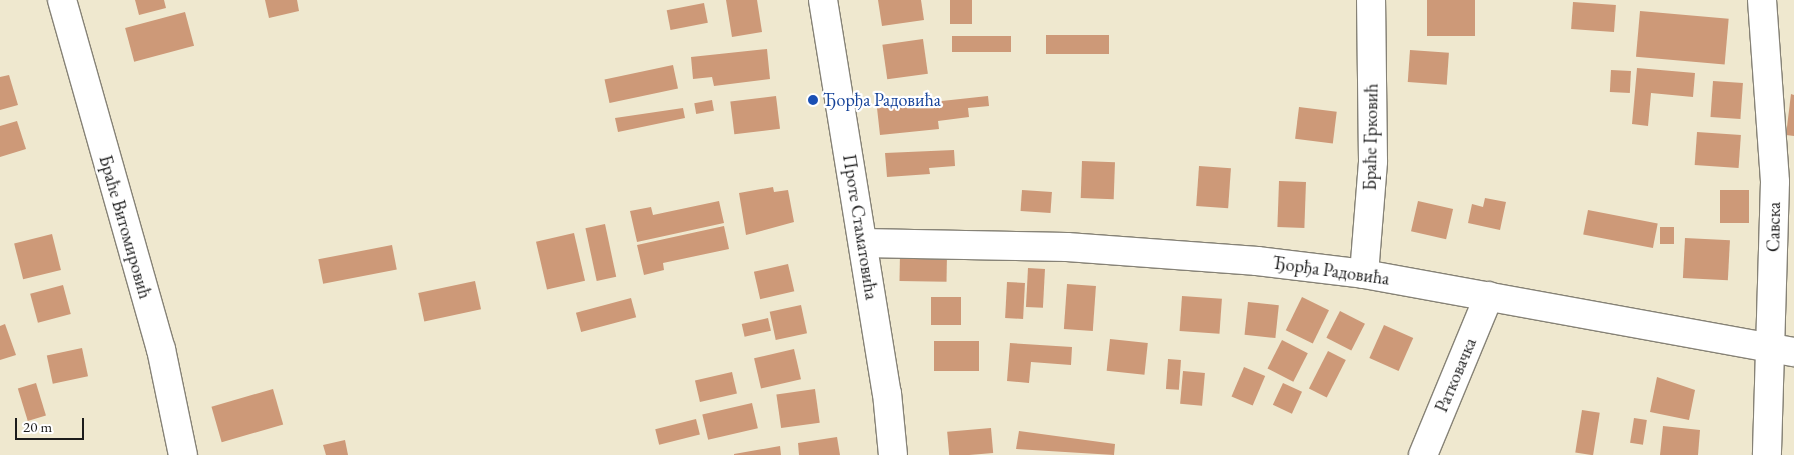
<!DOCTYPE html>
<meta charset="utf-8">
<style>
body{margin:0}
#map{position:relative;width:1794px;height:455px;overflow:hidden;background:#efe8cf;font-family:"EB Garamond",serif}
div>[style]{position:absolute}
.building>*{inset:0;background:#cd9978;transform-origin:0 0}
.roads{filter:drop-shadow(1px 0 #868276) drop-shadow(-1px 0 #868276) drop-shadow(0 1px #868276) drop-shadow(0 -1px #868276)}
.minor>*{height:28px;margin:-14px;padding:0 14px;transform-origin:14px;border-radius:14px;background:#fff}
.tertiary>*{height:28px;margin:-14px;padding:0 14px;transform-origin:14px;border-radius:14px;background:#fff}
.dots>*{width:14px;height:14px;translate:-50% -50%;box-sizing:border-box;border:2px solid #fff;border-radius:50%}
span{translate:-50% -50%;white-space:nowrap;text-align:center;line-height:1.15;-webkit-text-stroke:4.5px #fff;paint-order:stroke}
.transit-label{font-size:18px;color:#164399}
.left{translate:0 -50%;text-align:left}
.street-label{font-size:18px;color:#1c1c1c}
.scale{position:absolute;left:15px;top:418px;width:69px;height:22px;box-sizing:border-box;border:2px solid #1c1c1c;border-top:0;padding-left:6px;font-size:15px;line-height:18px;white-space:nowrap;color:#1c1c1c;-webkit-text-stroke:4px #fff;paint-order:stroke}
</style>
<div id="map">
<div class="building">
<i style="clip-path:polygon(135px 0,164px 0,166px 8px,139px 15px)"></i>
<i style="clip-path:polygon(265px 0,297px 0,299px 11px,269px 18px)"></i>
<i style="clip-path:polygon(726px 0,757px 0,762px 32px,732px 37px)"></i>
<i style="clip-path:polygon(878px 0,921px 0,924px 20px,882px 26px)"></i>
<i style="left:950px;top:0;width:22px;height:24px"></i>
<i style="left:1427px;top:0;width:48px;height:36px"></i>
<i style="left:1573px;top:2px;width:43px;height:27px;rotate:4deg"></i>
<i style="left:704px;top:3px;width:20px;height:38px;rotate:79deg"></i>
<i style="left:1640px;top:11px;width:89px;height:46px;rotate:5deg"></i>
<i style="left:185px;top:12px;width:35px;height:62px;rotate:75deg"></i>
<i style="left:1109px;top:35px;width:19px;height:63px;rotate:90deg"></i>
<i style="left:1011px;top:36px;width:16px;height:59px;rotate:90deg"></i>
<i style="left:923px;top:39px;width:35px;height:41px;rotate:82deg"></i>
<i style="clip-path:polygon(767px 49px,770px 79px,714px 86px,712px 77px,693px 79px,691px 57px)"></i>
<i style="left:1410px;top:50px;width:39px;height:32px;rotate:4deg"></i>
<i style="left:673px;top:65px;width:24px;height:70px;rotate:78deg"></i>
<i style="clip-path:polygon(1637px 68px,1695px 73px,1693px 97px,1651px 93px,1648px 126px,1632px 124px)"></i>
<i style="left:1611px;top:70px;width:20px;height:22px;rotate:3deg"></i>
<i style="clip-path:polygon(9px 75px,18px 105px,0 110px,0 77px)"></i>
<i style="left:1713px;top:81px;width:30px;height:36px;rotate:4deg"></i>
<i style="clip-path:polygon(1791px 94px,1794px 95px,1794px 136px,1786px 135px)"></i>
<i style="left:776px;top:96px;width:33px;height:46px;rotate:83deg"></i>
<i style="clip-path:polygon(988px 96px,989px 106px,968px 108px,969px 117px,938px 121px,939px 129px,880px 135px,877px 108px)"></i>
<i style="left:712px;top:100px;width:11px;height:18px;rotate:80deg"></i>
<i style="left:1299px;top:107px;width:38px;height:32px;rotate:7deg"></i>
<i style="clip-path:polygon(683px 108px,685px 118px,618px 132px,615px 118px)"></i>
<i style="clip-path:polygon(17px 121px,26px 149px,0 157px,0 126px)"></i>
<i style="left:1697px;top:132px;width:44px;height:33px;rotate:4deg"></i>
<i style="clip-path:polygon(954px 150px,955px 166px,929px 168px,930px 174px,887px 177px,885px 153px)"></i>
<i style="left:1082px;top:161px;width:33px;height:37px;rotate:2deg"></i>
<i style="left:1199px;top:166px;width:32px;height:40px;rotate:4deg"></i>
<i style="left:1279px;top:181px;width:27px;height:46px;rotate:2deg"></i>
<i style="clip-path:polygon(773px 187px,774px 192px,788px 190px,794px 222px,746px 235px,739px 193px)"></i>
<i style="left:1022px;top:190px;width:30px;height:21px;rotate:4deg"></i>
<i style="left:1720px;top:190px;width:29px;height:33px"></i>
<i style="clip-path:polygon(1485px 198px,1506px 202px,1500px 230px,1468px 223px,1472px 204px,1483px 207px)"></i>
<i style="clip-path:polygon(719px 201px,724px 223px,637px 242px,630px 211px,651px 207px,653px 215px)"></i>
<i style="left:1418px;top:201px;width:36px;height:31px;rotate:13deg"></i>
<i style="left:1588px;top:210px;width:71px;height:25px;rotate:11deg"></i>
<i style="left:605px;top:224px;width:54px;height:20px;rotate:78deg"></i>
<i style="clip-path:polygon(724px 226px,729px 249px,663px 263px,664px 270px,644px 275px,637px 245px)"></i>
<i style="left:1660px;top:227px;width:14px;height:17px"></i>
<i style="left:574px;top:233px;width:49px;height:39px;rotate:77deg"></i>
<i style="left:52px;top:234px;width:37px;height:39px;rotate:76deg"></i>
<i style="left:1685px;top:238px;width:45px;height:40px;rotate:3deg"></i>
<i style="left:392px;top:245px;width:25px;height:75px;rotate:79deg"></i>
<i style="left:900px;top:253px;width:47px;height:28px;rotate:1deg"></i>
<i style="left:788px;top:264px;width:28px;height:35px;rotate:77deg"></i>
<i style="left:1028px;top:268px;width:17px;height:39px;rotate:3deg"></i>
<i style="left:475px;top:281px;width:29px;height:58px;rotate:78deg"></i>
<i style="left:1007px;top:282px;width:18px;height:36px;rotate:3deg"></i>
<i style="left:1067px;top:284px;width:29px;height:45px;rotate:4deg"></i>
<i style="left:63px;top:285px;width:30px;height:34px;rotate:75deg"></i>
<i style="left:1182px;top:296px;width:40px;height:35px;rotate:4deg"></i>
<i style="left:961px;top:297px;width:28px;height:30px;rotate:90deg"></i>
<i style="left:1302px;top:297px;width:30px;height:37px;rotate:26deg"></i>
<i style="left:631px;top:298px;width:20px;height:57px;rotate:75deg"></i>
<i style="left:1248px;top:302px;width:31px;height:33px;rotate:6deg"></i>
<i style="left:801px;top:305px;width:29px;height:32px;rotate:78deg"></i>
<i style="left:1340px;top:311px;width:28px;height:30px;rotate:27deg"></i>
<i style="left:768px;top:318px;width:13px;height:27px;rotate:77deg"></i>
<i style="clip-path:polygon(5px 324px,16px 355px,0 360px,0 326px)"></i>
<i style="left:1384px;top:325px;width:32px;height:36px;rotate:24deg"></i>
<i style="left:1110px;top:339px;width:38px;height:32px;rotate:6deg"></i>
<i style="left:1282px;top:340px;width:29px;height:32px;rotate:27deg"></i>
<i style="left:934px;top:341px;width:45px;height:30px"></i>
<i style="clip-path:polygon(1010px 343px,1072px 347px,1071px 365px,1031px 362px,1029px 383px,1007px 381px)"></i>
<i style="left:82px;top:348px;width:29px;height:36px;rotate:78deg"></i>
<i style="left:794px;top:349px;width:31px;height:41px;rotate:77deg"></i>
<i style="left:1328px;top:351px;width:20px;height:42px;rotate:27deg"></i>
<i style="left:1168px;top:359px;width:13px;height:30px;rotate:4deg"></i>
<i style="left:1244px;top:367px;width:23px;height:32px;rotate:23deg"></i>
<i style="left:1183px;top:371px;width:22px;height:33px;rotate:5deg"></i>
<i style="left:732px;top:372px;width:22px;height:38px;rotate:77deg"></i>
<i style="clip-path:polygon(1657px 377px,1695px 390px,1689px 420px,1650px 412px)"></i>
<i style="left:36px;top:383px;width:34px;height:19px;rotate:73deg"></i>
<i style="left:1283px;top:383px;width:21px;height:24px;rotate:25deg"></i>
<i style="left:273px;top:389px;width:37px;height:64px;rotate:74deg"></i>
<i style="left:815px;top:389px;width:34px;height:39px;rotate:82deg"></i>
<i style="left:752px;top:403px;width:26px;height:51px;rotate:77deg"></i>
<i style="left:1582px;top:410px;width:18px;height:43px;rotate:9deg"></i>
<i style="left:1634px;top:418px;width:13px;height:25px;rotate:9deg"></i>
<i style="left:696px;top:419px;width:16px;height:42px;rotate:76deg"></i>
<i style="clip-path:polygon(1663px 426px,1700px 430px,1698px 455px,1660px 455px)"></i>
<i style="left:991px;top:428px;width:25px;height:44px;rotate:85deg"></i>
<i style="clip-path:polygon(1019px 431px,1115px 444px,1114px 455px,1016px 449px)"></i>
<i style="clip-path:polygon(837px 437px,840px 455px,799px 455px,798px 443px)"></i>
<i style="clip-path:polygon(345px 440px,348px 455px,326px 455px,323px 445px)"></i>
<i style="clip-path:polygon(780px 446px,781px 455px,734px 455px,734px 454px)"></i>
</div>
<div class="roads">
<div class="minor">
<i style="left:62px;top:0;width:363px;rotate:74.2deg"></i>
<i style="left:161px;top:349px;width:108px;rotate:78.3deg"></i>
<i style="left:1762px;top:0;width:182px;rotate:85.9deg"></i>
<i style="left:1775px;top:182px;width:273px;rotate:91.7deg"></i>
<i style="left:863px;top:243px;width:204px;rotate:1.1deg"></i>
<i style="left:1067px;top:247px;width:191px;rotate:4.2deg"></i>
<i style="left:1257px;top:261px;width:108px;rotate:6.9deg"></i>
<i style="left:1364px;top:274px;width:437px;rotate:10.3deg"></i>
<i style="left:1364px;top:274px;width:113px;rotate:-85.4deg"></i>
<i style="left:1373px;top:161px;width:161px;rotate:-90.7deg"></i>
<i style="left:1423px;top:455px;width:172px;rotate:-67.5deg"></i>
</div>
<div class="tertiary">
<i style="left:823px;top:0;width:398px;rotate:80.8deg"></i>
<i style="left:887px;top:393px;width:62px;rotate:84.5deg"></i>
</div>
</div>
<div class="dots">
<i style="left:813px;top:100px;background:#1a4fb4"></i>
</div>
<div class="transit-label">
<span class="left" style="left:823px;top:100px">Ђорђа Радовића</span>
</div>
<div class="street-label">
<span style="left:1371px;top:137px;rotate:-89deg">Браће Грковић</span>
<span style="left:125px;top:227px;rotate:74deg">Браће Витомировић</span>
<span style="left:860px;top:227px;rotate:81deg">Проте Стаматовића</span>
<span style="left:1774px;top:227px;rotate:-89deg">Савска</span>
<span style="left:1331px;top:271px;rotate:8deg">Ђорђа Радовића</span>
<span style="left:1456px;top:375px;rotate:-67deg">Ратковачка</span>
</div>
<div class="scale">20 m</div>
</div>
